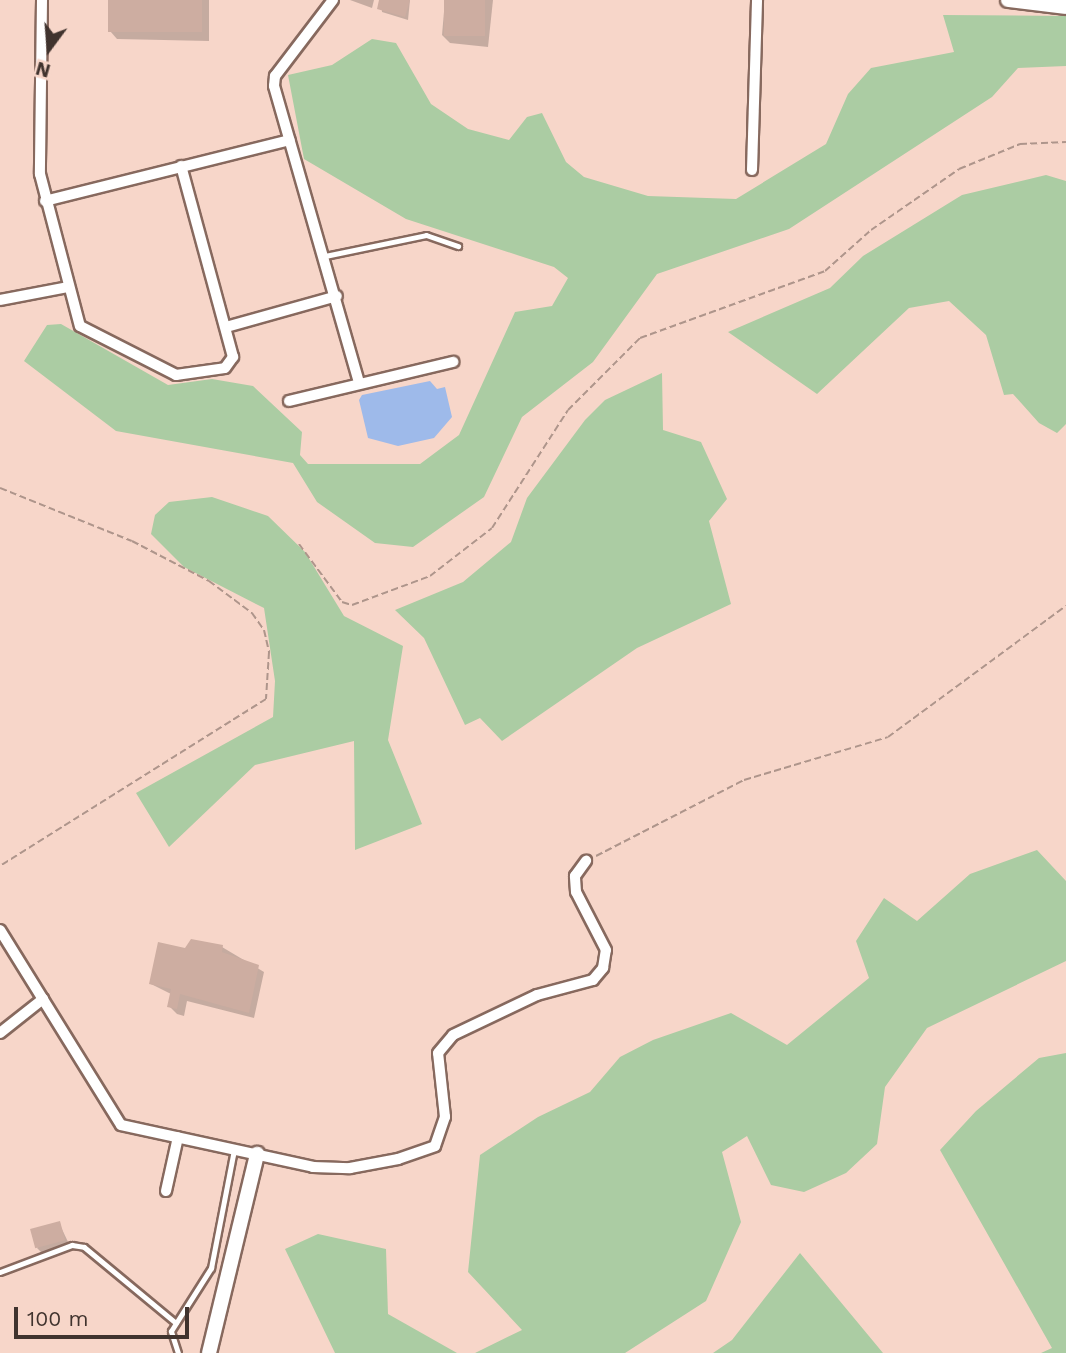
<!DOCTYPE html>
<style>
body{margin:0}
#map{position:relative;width:1066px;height:1353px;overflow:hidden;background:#f7d6c9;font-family:"Work Sans",sans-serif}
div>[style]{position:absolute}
.green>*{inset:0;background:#abcca3}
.water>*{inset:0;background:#9ebaea}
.shadow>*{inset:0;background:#0003}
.building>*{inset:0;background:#cdada1;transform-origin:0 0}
.path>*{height:2px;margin-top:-1px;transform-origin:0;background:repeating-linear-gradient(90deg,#ae958b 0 7px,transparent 0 10.5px)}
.roads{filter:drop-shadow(2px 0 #87695e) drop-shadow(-2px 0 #87695e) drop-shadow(0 2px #87695e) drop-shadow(0 -2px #87695e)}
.lane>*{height:5px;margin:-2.5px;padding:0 2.5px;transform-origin:2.5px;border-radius:2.5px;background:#fff}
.street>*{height:10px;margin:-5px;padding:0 5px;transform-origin:5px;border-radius:5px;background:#fff}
.secondary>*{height:14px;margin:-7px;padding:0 7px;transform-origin:7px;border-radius:7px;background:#fff}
span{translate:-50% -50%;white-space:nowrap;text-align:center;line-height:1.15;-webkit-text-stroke:6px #f7d6c9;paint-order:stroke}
.north{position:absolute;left:14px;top:14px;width:70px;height:70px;-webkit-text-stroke:5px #f7d6c9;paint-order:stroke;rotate:196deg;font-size:19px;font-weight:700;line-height:28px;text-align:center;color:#40332e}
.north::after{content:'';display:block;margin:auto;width:24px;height:32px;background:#40332e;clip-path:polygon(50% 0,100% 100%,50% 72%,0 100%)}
.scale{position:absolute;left:14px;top:1307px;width:175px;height:32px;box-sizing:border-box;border:4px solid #40332e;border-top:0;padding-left:9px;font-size:21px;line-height:24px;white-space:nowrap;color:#40332e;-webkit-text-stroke:5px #f7d6c9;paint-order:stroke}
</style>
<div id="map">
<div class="green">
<i style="clip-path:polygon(943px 15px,1066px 16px,1066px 66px,1018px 68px,992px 97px,789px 229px,657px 274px,593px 362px,522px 417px,484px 497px,413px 547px,375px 543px,317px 502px,293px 463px,116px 431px,24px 361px,47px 325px,61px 324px,168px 385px,212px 379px,253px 386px,302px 432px,300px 455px,308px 464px,420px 464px,459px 435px,515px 312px,552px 306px,568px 278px,554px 267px,406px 219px,304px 159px,288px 75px,332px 65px,372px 39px,396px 43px,431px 104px,468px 129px,509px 140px,527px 117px,542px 113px,566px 162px,584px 177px,648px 196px,736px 199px,826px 144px,848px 94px,871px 68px,954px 52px)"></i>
<i style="clip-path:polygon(1046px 175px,1066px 181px,1066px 424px,1057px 433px,1039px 423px,1013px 394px,1004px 395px,986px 335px,949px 301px,909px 308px,817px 394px,728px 332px,830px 288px,863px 256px,962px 195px)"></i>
<i style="clip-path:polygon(662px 373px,663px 430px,701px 442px,727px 499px,709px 521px,731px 604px,637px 648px,502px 741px,480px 718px,465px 725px,424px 638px,395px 610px,463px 582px,511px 542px,527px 498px,585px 420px,605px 400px)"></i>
<i style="clip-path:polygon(212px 497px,268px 516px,305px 552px,344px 616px,403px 646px,388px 740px,422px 824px,355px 850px,354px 741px,255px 765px,169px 847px,136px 793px,273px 717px,275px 681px,264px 608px,184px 567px,151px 534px,155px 515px,169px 502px)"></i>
<i style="clip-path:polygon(1037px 850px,1066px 881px,1066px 961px,927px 1028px,885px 1087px,877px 1144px,846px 1173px,804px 1192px,771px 1185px,747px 1136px,722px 1152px,741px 1222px,706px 1301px,625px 1353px,475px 1353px,522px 1330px,468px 1272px,480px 1155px,538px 1117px,590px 1092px,620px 1057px,653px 1040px,731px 1013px,787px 1045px,869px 978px,856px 941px,884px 898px,917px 921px,970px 874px)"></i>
<i style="clip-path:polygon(1066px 1053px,1066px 1353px,1041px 1353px,1052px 1348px,940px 1150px,976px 1111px,1039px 1058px)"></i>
<i style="clip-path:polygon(318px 1234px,386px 1249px,388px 1314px,457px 1353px,335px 1353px,285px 1249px)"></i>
<i style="clip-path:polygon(800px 1253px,883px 1353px,713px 1353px,732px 1340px)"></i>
</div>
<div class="water">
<i style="clip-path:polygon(430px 381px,437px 389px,445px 387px,452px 417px,434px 438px,398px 446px,368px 438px,359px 400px,362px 395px)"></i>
</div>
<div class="shadow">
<i style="clip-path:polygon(110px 0,209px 0,209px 41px,117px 39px,110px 31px)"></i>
<i style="clip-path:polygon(350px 0,374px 0,372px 8px)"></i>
<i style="clip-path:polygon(381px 0,410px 0,408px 20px,382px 12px)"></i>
<i style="clip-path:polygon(445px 0,493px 0,488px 47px,450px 43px,442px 35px)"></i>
<i style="clip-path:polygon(222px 947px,264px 972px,254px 1018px,187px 1001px,184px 1016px,177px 1014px,169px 1006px,171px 994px,151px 984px,186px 950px)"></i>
<i style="clip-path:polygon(59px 1223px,70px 1246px,43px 1254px,37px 1248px)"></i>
</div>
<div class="building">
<i style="left:108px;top:0;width:94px;height:32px"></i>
<i style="clip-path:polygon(379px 0,410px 0,405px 17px,377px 9px)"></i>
<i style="left:444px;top:0;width:41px;height:36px"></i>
<i style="clip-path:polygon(191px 939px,223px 945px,222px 952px,259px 965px,249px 1013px,180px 994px,177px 1009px,167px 1007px,171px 989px,149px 984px,158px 942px,185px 948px)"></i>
<i style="left:60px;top:1221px;width:20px;height:31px;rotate:75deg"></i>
</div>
<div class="path">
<i style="left:0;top:488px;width:142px;rotate:21.9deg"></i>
<i style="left:132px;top:541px;width:87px;rotate:27.5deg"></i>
<i style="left:209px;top:581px;width:54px;rotate:36.7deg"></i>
<i style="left:252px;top:613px;width:21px;rotate:55deg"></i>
<i style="left:264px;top:630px;width:23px;rotate:77deg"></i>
<i style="left:269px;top:652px;width:47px;rotate:93.7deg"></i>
<i style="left:266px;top:699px;width:314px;rotate:147.9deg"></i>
<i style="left:299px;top:544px;width:72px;rotate:53.4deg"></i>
<i style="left:342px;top:602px;width:10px;rotate:17deg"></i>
<i style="left:352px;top:605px;width:83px;rotate:-20.4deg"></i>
<i style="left:430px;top:576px;width:78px;rotate:-37.7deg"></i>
<i style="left:492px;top:528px;width:140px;rotate:-57.2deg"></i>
<i style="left:568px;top:410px;width:102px;rotate:-45deg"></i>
<i style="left:640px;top:338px;width:197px;rotate:-19.9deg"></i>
<i style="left:825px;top:271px;width:62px;rotate:-41.7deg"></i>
<i style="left:871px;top:230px;width:107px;rotate:-34.7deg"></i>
<i style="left:959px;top:169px;width:66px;rotate:-22.3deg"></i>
<i style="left:1020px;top:144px;width:46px;rotate:-2.5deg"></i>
<i style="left:596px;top:856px;width:166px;rotate:-27.2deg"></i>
<i style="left:744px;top:780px;width:150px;rotate:-16.6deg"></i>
<i style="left:888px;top:737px;width:221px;rotate:-36.4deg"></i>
</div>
<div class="roads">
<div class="lane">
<i style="left:325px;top:256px;width:103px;rotate:-11.7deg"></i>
<i style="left:426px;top:235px;width:34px;rotate:19deg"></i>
<i style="left:0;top:1272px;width:77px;rotate:-20.6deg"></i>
<i style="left:72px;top:1245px;width:12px;rotate:9deg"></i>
<i style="left:84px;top:1247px;width:119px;rotate:39.6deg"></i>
<i style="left:178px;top:1353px;width:23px;rotate:-108deg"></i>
<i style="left:171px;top:1331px;width:75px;rotate:-57.6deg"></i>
<i style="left:211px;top:1268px;width:120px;rotate:-79deg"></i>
</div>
<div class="street">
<i style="left:42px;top:0;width:174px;rotate:90.7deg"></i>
<i style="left:40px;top:174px;width:157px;rotate:75.3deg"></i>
<i style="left:80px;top:326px;width:108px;rotate:27deg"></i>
<i style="left:176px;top:375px;width:49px;rotate:-8.1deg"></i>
<i style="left:225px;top:368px;width:14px;rotate:-54deg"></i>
<i style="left:233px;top:357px;width:198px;rotate:-105.2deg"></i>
<i style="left:333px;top:0;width:96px;rotate:127.3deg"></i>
<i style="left:275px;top:76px;width:10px;rotate:96deg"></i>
<i style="left:274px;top:86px;width:309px;rotate:74deg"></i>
<i style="left:752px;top:170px;width:170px;rotate:-88.3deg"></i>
<i style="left:45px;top:201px;width:252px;rotate:-14deg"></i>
<i style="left:0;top:300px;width:69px;rotate:-10.8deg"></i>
<i style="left:226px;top:327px;width:115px;rotate:-15.6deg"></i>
<i style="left:289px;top:401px;width:169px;rotate:-13.4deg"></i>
<i style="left:0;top:930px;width:229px;rotate:58.2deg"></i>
<i style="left:121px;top:1125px;width:197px;rotate:12.3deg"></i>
<i style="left:313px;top:1167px;width:37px;rotate:2deg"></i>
<i style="left:350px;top:1168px;width:49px;rotate:-10.6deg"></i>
<i style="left:398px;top:1159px;width:39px;rotate:-19deg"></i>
<i style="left:435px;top:1146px;width:31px;rotate:-71deg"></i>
<i style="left:445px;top:1117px;width:64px;rotate:-96.2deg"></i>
<i style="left:438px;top:1053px;width:23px;rotate:-50deg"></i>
<i style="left:453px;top:1035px;width:93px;rotate:-25.5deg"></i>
<i style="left:537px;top:995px;width:58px;rotate:-15deg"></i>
<i style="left:593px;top:980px;width:16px;rotate:-50deg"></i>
<i style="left:603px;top:968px;width:18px;rotate:-81deg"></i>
<i style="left:606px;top:950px;width:65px;rotate:-117.3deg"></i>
<i style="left:576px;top:892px;width:16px;rotate:-94deg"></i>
<i style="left:575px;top:876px;width:19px;rotate:-54deg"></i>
<i style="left:0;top:1033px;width:55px;rotate:-38.3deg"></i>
<i style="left:166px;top:1191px;width:55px;rotate:-77.5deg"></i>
</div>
<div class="secondary">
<i style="left:1008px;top:0;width:58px;rotate:6.9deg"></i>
<i style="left:209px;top:1353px;width:205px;rotate:-76.4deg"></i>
</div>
</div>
<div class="north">N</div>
<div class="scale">100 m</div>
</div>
